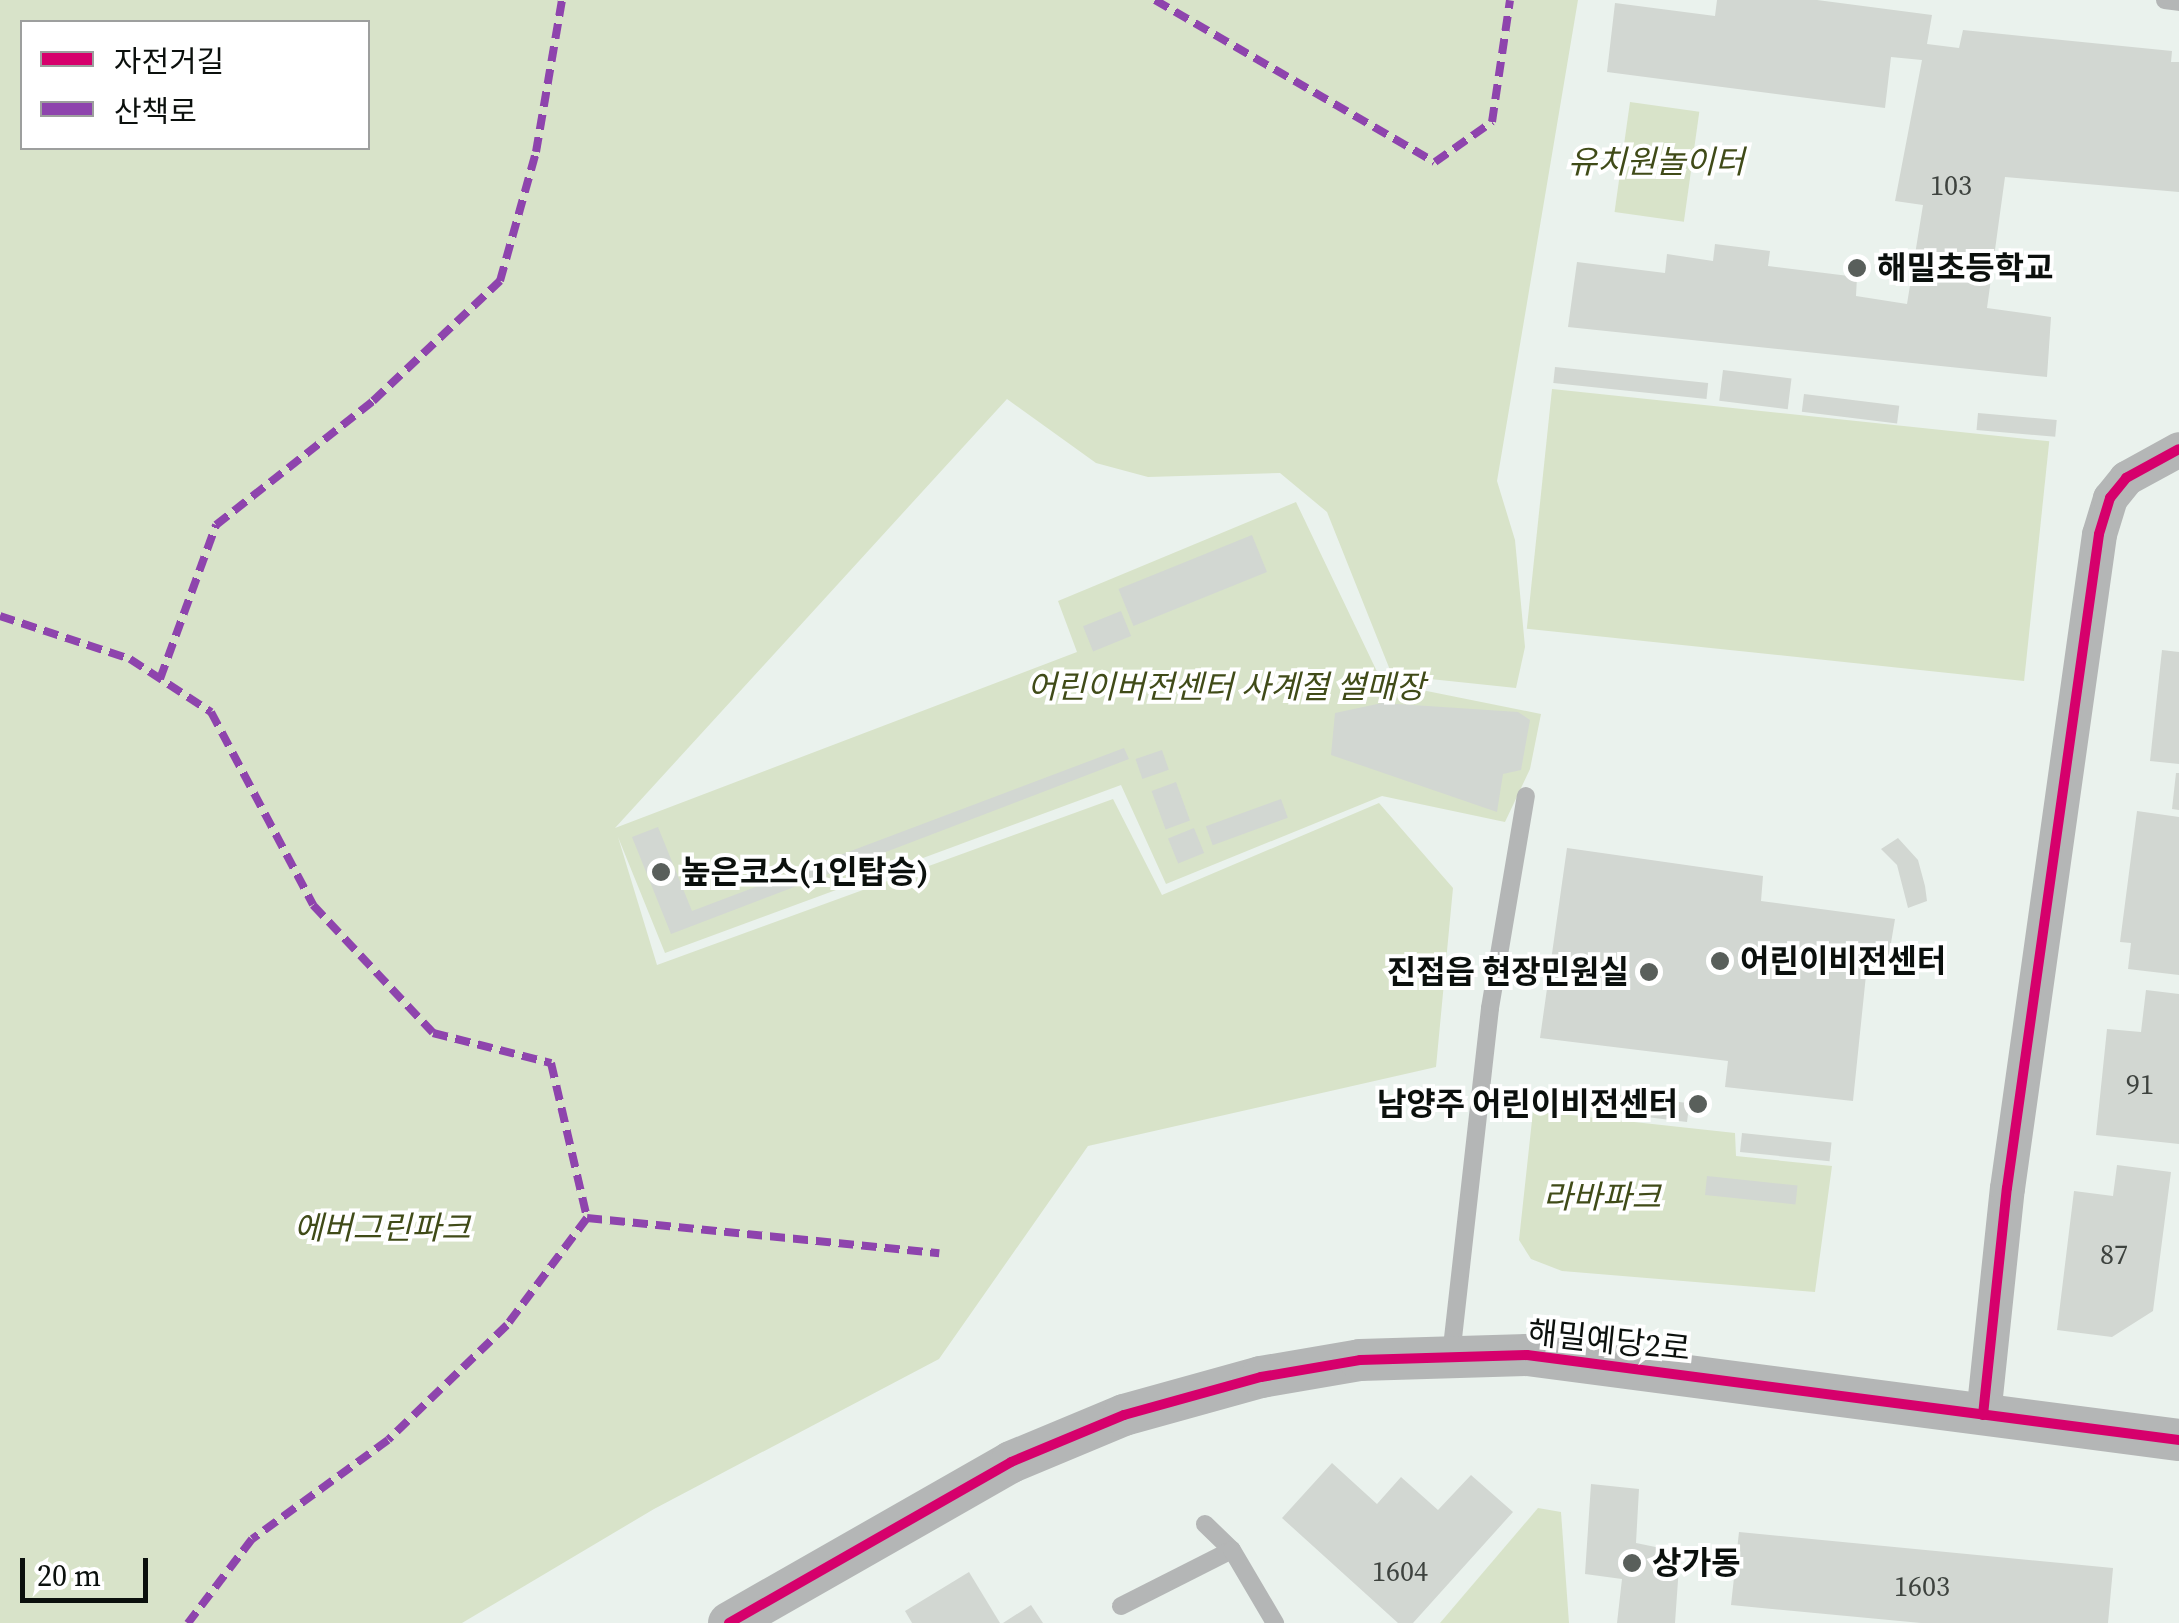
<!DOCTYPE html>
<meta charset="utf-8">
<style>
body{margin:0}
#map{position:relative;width:2179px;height:1623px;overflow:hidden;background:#eaf2ed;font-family:"Source Serif 4","Noto Sans KR",serif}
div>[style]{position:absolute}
.green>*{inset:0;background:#d8e3c9;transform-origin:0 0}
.building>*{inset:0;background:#d2d7d2;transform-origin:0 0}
.service>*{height:18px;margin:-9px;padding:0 9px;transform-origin:9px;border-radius:9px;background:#b4b6b6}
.minor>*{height:35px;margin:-17.5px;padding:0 17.5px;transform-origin:17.5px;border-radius:17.5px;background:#b4b6b6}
.tertiary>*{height:42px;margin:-21px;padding:0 21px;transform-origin:21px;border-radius:21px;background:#b4b6b6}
.quiet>*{height:8px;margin-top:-4px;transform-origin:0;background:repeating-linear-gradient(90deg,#8e44ad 0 15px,transparent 0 23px)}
.cycleway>*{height:10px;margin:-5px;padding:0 5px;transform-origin:5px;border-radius:5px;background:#d6006c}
.dots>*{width:28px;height:28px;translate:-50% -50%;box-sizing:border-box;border:5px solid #fff;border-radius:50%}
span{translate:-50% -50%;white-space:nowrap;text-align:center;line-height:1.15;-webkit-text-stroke:8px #fff;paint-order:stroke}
.number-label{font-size:28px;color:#3e433f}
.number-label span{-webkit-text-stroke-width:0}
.park-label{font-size:32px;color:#404b18;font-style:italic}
.poi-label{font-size:32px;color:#0b100d;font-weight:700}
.left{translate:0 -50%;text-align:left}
.right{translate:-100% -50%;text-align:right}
.street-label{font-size:32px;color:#0b100d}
.legend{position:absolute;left:20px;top:20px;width:350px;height:130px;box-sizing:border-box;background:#fff;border:2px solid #9d9f9e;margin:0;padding:12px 18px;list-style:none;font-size:30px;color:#0b100d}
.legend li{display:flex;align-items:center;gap:20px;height:50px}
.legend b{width:50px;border:2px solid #9d9f9e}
.scale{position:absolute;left:20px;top:1558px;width:128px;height:45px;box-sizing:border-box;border:5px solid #0b100d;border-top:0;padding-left:12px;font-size:30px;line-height:35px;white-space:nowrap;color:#0b100d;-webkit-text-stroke:8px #fff;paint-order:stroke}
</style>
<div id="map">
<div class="green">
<i style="clip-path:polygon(evenodd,0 0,1578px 0,1497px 481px,1515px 540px,1525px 647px,1516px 688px,1392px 675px,1327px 512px,1280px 473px,1148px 477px,1096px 463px,1007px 399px,615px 828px,1077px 652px,1058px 601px,1296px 502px,1382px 682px,1541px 714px,1530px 769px,1505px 822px,1382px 796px,1166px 884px,1121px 785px,665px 953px,618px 837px,657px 965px,1113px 799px,1162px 895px,1379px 803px,1453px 888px,1436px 1067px,1088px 1146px,939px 1359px,654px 1509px,462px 1623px,0 1623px,0 0,22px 22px,368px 22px,368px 148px,22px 148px,22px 22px)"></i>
<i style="left:1630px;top:102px;width:70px;height:111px;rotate:8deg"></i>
<i style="left:1552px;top:389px;width:500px;height:241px;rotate:6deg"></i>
<i style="clip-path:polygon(1533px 1111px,1735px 1133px,1736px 1156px,1832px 1166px,1815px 1292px,1562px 1271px,1531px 1259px,1519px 1240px)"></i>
<i style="clip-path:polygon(1538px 1508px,1561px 1512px,1569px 1623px,1440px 1623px)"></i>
</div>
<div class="building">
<i style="clip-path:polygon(1717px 0,1817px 0,1932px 15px,1927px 44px,1959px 48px,1963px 30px,2172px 51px,2171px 62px,2179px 62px,2179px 192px,2005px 177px,1987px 308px,2051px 317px,2047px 377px,1568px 327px,1577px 262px,1665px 273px,1667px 254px,1713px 261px,1715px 244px,1770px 251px,1768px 266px,1857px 277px,1856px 296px,1907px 304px,1923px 205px,1895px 201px,1922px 60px,1891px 57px,1885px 108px,1607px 72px,1615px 3px,1715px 16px)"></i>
<i style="left:1555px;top:367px;width:154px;height:16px;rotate:6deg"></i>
<i style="left:1723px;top:370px;width:69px;height:31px;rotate:7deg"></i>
<i style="left:1804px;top:394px;width:96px;height:18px;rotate:7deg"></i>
<i style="left:1978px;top:413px;width:79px;height:17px;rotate:5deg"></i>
<i style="left:1252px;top:535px;width:40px;height:144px;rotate:68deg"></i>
<i style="left:1121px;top:611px;width:27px;height:41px;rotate:68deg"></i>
<i style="clip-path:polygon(2162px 650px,2179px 652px,2179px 764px,2150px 761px)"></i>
<i style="clip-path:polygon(1382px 703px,1518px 712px,1530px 720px,1521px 770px,1503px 774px,1497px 812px,1331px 755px,1335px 713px)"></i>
<i style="clip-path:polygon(1124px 748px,1129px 759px,671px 934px,632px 837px,658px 827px,692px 911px)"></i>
<i style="left:1162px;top:750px;width:21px;height:28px;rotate:71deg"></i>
<i style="clip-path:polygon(2176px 773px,2179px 773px,2179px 810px,2172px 809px)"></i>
<i style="left:1176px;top:782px;width:41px;height:26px;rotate:70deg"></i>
<i style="left:1281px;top:799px;width:20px;height:80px;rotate:70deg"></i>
<i style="clip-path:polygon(2137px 811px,2179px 817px,2179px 975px,2128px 969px,2131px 943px,2120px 942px)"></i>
<i style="left:1194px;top:828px;width:27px;height:28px;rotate:68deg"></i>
<i style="clip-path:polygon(1898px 838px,1918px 860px,1925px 886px,1927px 901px,1908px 908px,1897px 865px,1881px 849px)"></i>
<i style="clip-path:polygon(1567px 848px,1763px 876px,1761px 901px,1895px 919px,1885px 979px,1866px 975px,1853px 1101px,1725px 1087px,1728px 1061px,1540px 1038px)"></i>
<i style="clip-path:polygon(2146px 990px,2179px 994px,2179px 1144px,2096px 1135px,2107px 1029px,2141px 1032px)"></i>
<i style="left:1598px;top:1092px;width:92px;height:19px;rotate:7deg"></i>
<i style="left:1742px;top:1133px;width:90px;height:19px;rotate:6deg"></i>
<i style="clip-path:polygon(2117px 1165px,2171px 1172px,2153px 1311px,2112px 1337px,2057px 1330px,2074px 1191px,2113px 1196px)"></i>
<i style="left:1707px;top:1176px;width:91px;height:19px;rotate:6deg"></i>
<i style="clip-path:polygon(1332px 1463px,1377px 1504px,1401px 1477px,1438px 1510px,1471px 1475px,1513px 1512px,1413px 1623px,1398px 1623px,1282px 1518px)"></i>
<i style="clip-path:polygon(1591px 1484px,1639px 1489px,1636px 1543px,1680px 1552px,1675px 1623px,1617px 1623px,1622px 1579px,1585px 1574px)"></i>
<i style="clip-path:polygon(1739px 1532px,2113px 1568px,2108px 1623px,1921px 1623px,1731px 1605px)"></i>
<i style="clip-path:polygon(969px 1572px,1000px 1623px,912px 1623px,905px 1611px)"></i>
<i style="clip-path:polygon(1031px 1605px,1043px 1623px,1003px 1623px)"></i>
</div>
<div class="service">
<i style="left:2165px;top:0;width:14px;rotate:8deg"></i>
<i style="left:1451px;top:1356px;width:350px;rotate:-83.6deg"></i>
<i style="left:1490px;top:1008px;width:215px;rotate:-80.4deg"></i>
<i style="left:1205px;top:1524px;width:37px;rotate:44deg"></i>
<i style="left:1121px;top:1606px;width:124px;rotate:-26.8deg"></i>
<i style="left:1232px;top:1550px;width:85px;rotate:59.5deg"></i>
</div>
<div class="minor">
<i style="left:1983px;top:1415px;width:228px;rotate:-84deg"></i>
<i style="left:2007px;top:1188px;width:660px;rotate:-81.99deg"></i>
<i style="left:2099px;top:534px;width:38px;rotate:-73deg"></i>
<i style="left:2110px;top:498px;width:26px;rotate:-51deg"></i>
<i style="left:2126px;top:478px;width:60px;rotate:-28.7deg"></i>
</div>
<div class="tertiary">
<i style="left:729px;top:1623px;width:325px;rotate:-29.7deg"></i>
<i style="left:1011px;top:1462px;width:122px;rotate:-22.6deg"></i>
<i style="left:1124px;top:1415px;width:142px;rotate:-15.5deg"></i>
<i style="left:1261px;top:1377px;width:100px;rotate:-9.7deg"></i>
<i style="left:1360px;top:1360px;width:167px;rotate:-1.7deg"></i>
<i style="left:1527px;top:1355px;width:658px;rotate:7.43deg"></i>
</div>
<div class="quiet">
<i style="left:1155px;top:0;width:323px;rotate:30.1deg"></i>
<i style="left:1435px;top:162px;width:70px;rotate:-35.1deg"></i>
<i style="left:1492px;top:122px;width:123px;rotate:-81.6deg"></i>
<i style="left:0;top:616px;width:137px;rotate:18.3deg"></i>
<i style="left:130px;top:659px;width:97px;rotate:33.2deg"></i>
<i style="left:211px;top:712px;width:218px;rotate:62.1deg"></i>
<i style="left:313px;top:905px;width:175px;rotate:46.8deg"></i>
<i style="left:433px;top:1033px;width:122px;rotate:14.3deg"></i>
<i style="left:551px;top:1063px;width:159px;rotate:76.9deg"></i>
<i style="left:587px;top:1218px;width:134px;rotate:126.8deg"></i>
<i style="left:507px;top:1325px;width:165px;rotate:136deg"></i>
<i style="left:388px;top:1440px;width:168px;rotate:143.9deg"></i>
<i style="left:252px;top:1539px;width:106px;rotate:127.3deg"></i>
<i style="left:160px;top:679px;width:164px;rotate:-70deg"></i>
<i style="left:216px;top:525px;width:200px;rotate:-38.3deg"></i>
<i style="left:373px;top:401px;width:175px;rotate:-43.4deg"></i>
<i style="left:500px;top:281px;width:134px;rotate:-74.4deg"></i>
<i style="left:536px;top:152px;width:154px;rotate:-80.3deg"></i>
<i style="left:587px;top:1218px;width:354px;rotate:5.7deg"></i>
</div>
<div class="cycleway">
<i style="left:1983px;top:1415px;width:228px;rotate:-84deg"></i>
<i style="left:2007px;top:1188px;width:660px;rotate:-81.99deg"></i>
<i style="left:2099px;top:534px;width:38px;rotate:-73deg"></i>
<i style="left:2110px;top:498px;width:26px;rotate:-51deg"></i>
<i style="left:2126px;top:478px;width:60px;rotate:-28.7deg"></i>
<i style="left:729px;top:1623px;width:325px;rotate:-29.7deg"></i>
<i style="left:1011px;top:1462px;width:122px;rotate:-22.6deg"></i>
<i style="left:1124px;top:1415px;width:142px;rotate:-15.5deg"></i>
<i style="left:1261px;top:1377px;width:100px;rotate:-9.7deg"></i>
<i style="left:1360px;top:1360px;width:167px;rotate:-1.7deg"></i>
<i style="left:1527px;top:1355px;width:658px;rotate:7.43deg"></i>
</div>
<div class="dots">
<i style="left:1857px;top:268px;background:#595f5b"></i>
<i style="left:661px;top:872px;background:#595f5b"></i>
<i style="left:1720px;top:961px;background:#595f5b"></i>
<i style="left:1649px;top:972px;background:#595f5b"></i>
<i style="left:1698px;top:1104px;background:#595f5b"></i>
<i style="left:1632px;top:1563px;background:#595f5b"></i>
</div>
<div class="number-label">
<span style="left:1951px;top:185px">103</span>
<span style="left:2140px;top:1084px">91</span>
<span style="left:2114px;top:1254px">87</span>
<span style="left:1400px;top:1571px">1604</span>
<span style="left:1922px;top:1586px">1603</span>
</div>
<div class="park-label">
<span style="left:1656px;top:162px">유치원놀이터</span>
<span style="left:1226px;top:687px">어린이버전센터 사계절 썰매장</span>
<span style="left:1602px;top:1197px">라바파크</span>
<span style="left:382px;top:1228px">에버그린파크</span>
</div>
<div class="poi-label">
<span class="left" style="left:1877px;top:268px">해밀초등학교</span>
<span class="left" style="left:681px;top:872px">높은코스(1인탑승)</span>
<span class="left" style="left:1740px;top:961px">어린이비전센터</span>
<span class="right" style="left:1629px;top:972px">진접읍 현장민원실</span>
<span class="right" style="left:1678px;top:1104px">남양주 어린이비전센터</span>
<span class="left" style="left:1652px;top:1563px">상가동</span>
</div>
<div class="street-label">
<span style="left:1609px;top:1341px;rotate:6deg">해밀예당2로</span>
</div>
<ul class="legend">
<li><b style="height:12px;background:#d6006c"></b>자전거길</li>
<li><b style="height:12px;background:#8e44ad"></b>산책로</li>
</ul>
<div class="scale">20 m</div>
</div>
